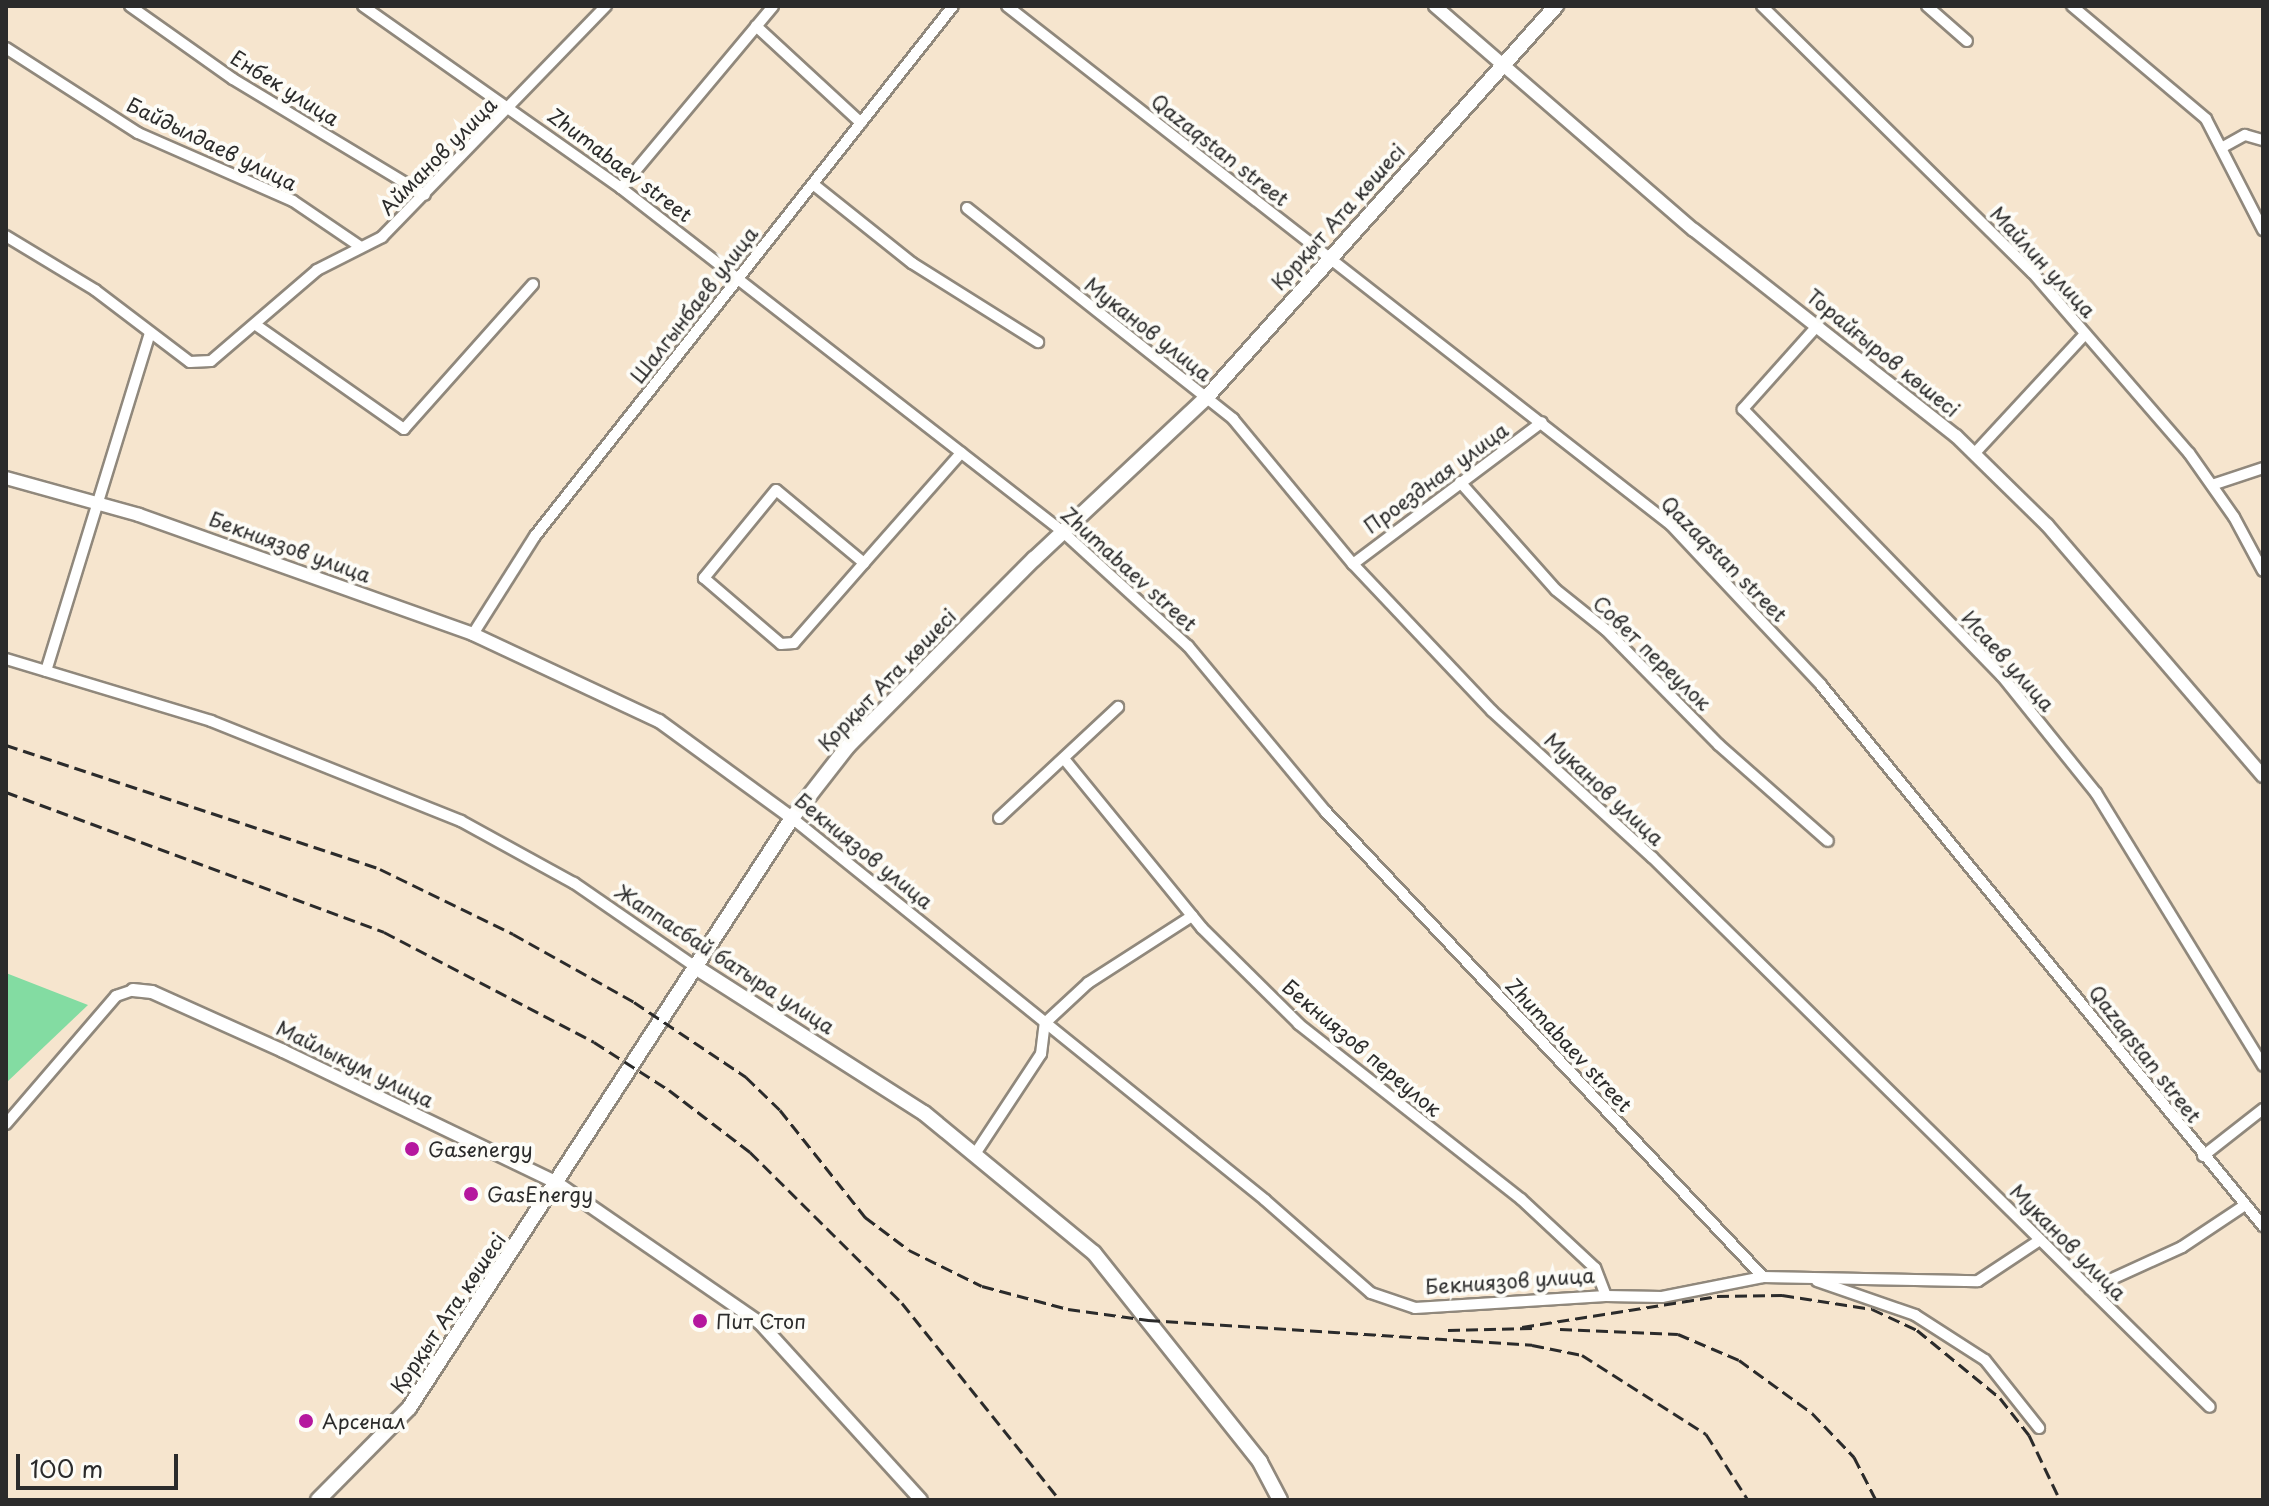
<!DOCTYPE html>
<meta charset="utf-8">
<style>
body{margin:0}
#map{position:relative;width:2269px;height:1506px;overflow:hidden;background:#f6e5ce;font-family:"Playpen Sans",sans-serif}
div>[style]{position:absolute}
.green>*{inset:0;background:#83dca2}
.roads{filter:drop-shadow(2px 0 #90887c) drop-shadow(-2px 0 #90887c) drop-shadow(0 2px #90887c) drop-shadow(0 -2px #90887c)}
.minor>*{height:10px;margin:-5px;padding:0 5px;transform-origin:5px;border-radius:5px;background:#fff}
.tertiary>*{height:12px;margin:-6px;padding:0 6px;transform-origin:6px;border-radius:6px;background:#fff}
.secondary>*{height:14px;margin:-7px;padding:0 7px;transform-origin:7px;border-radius:7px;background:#fff}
.rail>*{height:3px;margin-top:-1.5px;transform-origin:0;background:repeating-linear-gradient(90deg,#2b2b2b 0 12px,transparent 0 18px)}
.dots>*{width:22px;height:22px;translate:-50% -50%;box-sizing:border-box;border:4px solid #fdfcf7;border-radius:50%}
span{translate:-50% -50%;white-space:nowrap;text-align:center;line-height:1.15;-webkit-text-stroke:8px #fdfcf7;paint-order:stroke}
.street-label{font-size:20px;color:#2b2b2b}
.poi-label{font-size:20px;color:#2b2b2b}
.left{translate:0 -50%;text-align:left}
.frame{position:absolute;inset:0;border:8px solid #2b2b2b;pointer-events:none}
.scale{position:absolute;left:16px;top:1454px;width:162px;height:36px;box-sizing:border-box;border:4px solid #2b2b2b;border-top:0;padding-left:10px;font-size:24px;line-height:28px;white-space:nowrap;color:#2b2b2b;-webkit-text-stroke:6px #fdfcf7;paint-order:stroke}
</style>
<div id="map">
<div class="green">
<i style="clip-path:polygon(6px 973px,88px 1005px,6px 1083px)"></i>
</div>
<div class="roads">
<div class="minor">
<i style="left:130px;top:6px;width:126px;rotate:35.3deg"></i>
<i style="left:233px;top:79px;width:224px;rotate:31.1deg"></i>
<i style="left:363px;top:6px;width:316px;rotate:35.2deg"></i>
<i style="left:621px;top:188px;width:560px;rotate:37.89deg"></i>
<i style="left:1063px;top:532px;width:169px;rotate:42.4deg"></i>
<i style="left:1188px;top:646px;width:216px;rotate:50.3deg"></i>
<i style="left:1326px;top:812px;width:638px;rotate:46.78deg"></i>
<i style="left:1007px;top:6px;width:843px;rotate:38.01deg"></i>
<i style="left:1671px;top:525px;width:219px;rotate:46.8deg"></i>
<i style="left:1821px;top:685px;width:699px;rotate:50.75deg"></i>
<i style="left:1762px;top:6px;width:380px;rotate:44.6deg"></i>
<i style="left:2033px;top:273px;width:238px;rotate:49.1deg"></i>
<i style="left:2189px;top:453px;width:78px;rotate:54.9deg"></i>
<i style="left:2234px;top:517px;width:61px;rotate:61.8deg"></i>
<i style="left:1927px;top:6px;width:53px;rotate:41.2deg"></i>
<i style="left:2072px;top:6px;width:175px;rotate:40.1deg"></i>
<i style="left:2206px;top:119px;width:125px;rotate:62.8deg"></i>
<i style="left:756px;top:26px;width:143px;rotate:42.7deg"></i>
<i style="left:6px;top:48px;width:157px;rotate:32.8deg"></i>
<i style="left:138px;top:133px;width:169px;rotate:23.7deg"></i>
<i style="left:293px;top:201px;width:82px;rotate:34.1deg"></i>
<i style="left:2223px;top:147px;width:25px;rotate:-29deg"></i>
<i style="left:2245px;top:135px;width:19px;rotate:16deg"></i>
<i style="left:813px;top:184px;width:127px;rotate:38.6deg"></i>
<i style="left:912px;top:263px;width:149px;rotate:32.1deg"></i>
<i style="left:621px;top:188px;width:237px;rotate:-50.1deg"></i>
<i style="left:967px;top:208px;width:340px;rotate:38.4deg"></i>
<i style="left:1233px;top:419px;width:188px;rotate:50.4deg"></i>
<i style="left:1353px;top:564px;width:202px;rotate:46.6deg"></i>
<i style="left:1492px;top:711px;width:217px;rotate:42.4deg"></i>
<i style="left:1652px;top:857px;width:783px;rotate:44.59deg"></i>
<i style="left:6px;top:236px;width:104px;rotate:31.2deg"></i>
<i style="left:95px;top:290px;width:119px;rotate:37.2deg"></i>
<i style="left:190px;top:362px;width:21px;rotate:-3deg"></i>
<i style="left:211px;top:361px;width:140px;rotate:-40.6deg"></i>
<i style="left:317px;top:270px;width:73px;rotate:-26.9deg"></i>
<i style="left:382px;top:237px;width:322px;rotate:-45.9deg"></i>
<i style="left:256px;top:325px;width:181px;rotate:35.1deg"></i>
<i style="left:404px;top:429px;width:194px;rotate:-48.3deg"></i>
<i style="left:1818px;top:325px;width:113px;rotate:131.8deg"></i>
<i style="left:1743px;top:409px;width:372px;rotate:45.9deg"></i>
<i style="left:2002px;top:676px;width:150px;rotate:51.2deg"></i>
<i style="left:2096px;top:793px;width:320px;rotate:58.5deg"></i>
<i style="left:1974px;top:454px;width:163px;rotate:-47.2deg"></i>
<i style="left:1460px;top:482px;width:144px;rotate:48.4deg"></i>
<i style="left:1556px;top:590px;width:64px;rotate:38.7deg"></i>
<i style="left:1606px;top:630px;width:161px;rotate:45.5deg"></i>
<i style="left:1719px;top:745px;width:145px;rotate:41.4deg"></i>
<i style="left:2212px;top:485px;width:54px;rotate:-18.4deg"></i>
<i style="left:864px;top:563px;width:114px;rotate:-140.3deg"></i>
<i style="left:776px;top:490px;width:114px;rotate:129.3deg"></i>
<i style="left:704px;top:578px;width:101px;rotate:40.6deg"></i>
<i style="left:781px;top:644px;width:13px;rotate:-4deg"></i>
<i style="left:794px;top:643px;width:106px;rotate:-48.8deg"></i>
<i style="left:864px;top:563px;width:147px;rotate:-48.6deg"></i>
<i style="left:1353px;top:564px;width:236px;rotate:-36.9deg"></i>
<i style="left:473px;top:634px;width:116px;rotate:-57.7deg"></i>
<i style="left:535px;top:536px;width:675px;rotate:-51.74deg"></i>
<i style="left:6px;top:659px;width:214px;rotate:16.8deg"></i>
<i style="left:211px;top:721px;width:269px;rotate:21.8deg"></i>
<i style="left:461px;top:821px;width:129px;rotate:28.8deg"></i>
<i style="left:574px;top:883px;width:150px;rotate:34.6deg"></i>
<i style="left:46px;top:671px;width:354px;rotate:-72.9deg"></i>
<i style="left:792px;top:818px;width:608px;rotate:38.92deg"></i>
<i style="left:1265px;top:1200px;width:141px;rotate:41.3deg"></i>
<i style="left:1371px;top:1293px;width:46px;rotate:18.8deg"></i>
<i style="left:1415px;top:1308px;width:191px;rotate:-3.6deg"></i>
<i style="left:1606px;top:1296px;width:30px;rotate:-111deg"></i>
<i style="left:1595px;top:1268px;width:101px;rotate:-137deg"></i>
<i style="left:1521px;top:1199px;width:283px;rotate:-141.8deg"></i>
<i style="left:1299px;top:1024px;width:136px;rotate:-135.3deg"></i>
<i style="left:1202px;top:928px;width:215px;rotate:-129.2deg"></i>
<i style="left:999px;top:818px;width:163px;rotate:-43deg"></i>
<i style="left:6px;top:1124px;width:169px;rotate:-49.3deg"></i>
<i style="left:116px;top:996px;width:18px;rotate:-19deg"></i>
<i style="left:975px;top:1154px;width:120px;rotate:-56.6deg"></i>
<i style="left:1041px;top:1054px;width:31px;rotate:-83deg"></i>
<i style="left:1045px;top:1023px;width:59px;rotate:-42.9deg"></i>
<i style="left:1088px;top:983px;width:124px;rotate:-32.8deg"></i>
<i style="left:2203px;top:1156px;width:76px;rotate:-38.1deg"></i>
<i style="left:1817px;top:1281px;width:104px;rotate:19.1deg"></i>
<i style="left:1915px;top:1315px;width:83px;rotate:32.7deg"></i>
<i style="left:1985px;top:1360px;width:87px;rotate:51.5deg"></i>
<i style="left:2090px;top:1289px;width:101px;rotate:-24.5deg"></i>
<i style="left:2182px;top:1247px;width:76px;rotate:-33.7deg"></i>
<i style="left:1606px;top:1296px;width:56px;rotate:1deg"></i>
<i style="left:1662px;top:1297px;width:103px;rotate:-11.2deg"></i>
<i style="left:1763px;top:1277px;width:215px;rotate:1.1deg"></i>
<i style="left:1978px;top:1281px;width:74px;rotate:-33.5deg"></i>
</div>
<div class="tertiary">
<i style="left:1435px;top:6px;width:342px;rotate:40.9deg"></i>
<i style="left:1694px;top:230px;width:333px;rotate:38.2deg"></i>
<i style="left:1956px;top:436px;width:127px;rotate:44.4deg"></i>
<i style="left:2047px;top:525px;width:331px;rotate:49.3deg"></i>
<i style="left:6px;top:478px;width:138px;rotate:15.5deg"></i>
<i style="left:139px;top:515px;width:355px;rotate:19.6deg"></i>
<i style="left:473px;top:634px;width:205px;rotate:25.1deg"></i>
<i style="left:659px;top:721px;width:165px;rotate:36.1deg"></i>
<i style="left:133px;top:990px;width:19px;rotate:6deg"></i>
<i style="left:152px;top:992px;width:144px;rotate:24.2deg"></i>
<i style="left:283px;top:1051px;width:304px;rotate:25.7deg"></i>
<i style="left:557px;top:1183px;width:247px;rotate:34.6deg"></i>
<i style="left:760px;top:1323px;width:239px;rotate:47.7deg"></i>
</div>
<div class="secondary">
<i style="left:697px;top:968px;width:269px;rotate:32.6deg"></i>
<i style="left:924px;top:1113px;width:220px;rotate:39.5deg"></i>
<i style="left:1094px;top:1253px;width:267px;rotate:51.5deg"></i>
<i style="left:1260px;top:1462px;width:43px;rotate:62.2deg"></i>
<i style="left:318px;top:1500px;width:129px;rotate:-45.3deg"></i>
<i style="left:409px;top:1408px;width:703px;rotate:-57.01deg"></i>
<i style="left:792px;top:818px;width:91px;rotate:-52.1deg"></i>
<i style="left:848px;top:746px;width:264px;rotate:-45.2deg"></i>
<i style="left:1034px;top:559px;width:236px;rotate:-43.1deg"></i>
<i style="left:1206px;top:398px;width:526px;rotate:-48.24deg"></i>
</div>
</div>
<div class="rail">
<i style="left:6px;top:745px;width:394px;rotate:18.3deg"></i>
<i style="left:380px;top:869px;width:148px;rotate:26deg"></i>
<i style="left:513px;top:934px;width:139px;rotate:29.3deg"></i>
<i style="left:634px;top:1002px;width:135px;rotate:33.8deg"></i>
<i style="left:746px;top:1077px;width:47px;rotate:44.1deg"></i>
<i style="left:780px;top:1110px;width:137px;rotate:51.5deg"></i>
<i style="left:865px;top:1217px;width:55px;rotate:36.9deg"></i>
<i style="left:909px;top:1250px;width:81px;rotate:26.3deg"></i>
<i style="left:982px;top:1286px;width:89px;rotate:15deg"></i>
<i style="left:1068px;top:1309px;width:81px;rotate:7.8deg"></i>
<i style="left:1148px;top:1320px;width:385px;rotate:3.7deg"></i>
<i style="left:1532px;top:1345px;width:51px;rotate:11.3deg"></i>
<i style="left:1582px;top:1355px;width:147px;rotate:32.5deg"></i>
<i style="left:1706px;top:1434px;width:78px;rotate:57.5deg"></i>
<i style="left:6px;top:792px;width:403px;rotate:20.3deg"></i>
<i style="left:384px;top:932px;width:237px;rotate:27.6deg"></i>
<i style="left:594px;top:1042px;width:89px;rotate:32.6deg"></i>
<i style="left:669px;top:1090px;width:102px;rotate:37.4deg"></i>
<i style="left:750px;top:1152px;width:214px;rotate:44.8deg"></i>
<i style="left:902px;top:1303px;width:253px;rotate:51.3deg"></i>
<i style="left:1522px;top:1327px;width:197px;rotate:-9deg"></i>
<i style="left:1717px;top:1296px;width:65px;rotate:-0.9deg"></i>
<i style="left:1782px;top:1295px;width:91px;rotate:8.8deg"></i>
<i style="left:1872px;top:1309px;width:50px;rotate:25deg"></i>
<i style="left:1917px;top:1330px;width:107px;rotate:39.3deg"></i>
<i style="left:2000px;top:1398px;width:47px;rotate:51.9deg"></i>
<i style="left:2029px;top:1435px;width:72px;rotate:64.5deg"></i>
<i style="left:1560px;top:1329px;width:118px;rotate:2.4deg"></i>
<i style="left:1678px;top:1334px;width:66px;rotate:23.1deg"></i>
<i style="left:1739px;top:1360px;width:90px;rotate:36deg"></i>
<i style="left:1812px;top:1413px;width:61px;rotate:46.3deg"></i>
<i style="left:1854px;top:1457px;width:48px;rotate:62.9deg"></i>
<i style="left:1448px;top:1330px;width:84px;rotate:-1.4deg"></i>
</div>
<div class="dots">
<i style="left:412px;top:1149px;background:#b5179e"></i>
<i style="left:471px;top:1194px;background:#b5179e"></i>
<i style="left:700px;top:1321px;background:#b5179e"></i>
<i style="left:306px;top:1421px;background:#b5179e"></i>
</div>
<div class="street-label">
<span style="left:285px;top:88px;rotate:32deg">Енбек улица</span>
<span style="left:212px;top:144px;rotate:26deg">Байдылдаев улица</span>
<span style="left:1220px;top:150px;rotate:38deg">Qazaqstan street</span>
<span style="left:438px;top:156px;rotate:-45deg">Айманов улица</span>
<span style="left:620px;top:165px;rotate:37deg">Zhumabaev street</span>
<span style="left:1338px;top:217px;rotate:-48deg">Қорқыт Ата көшесі</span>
<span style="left:2043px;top:262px;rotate:47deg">Майлин улица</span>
<span style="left:694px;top:305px;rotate:-52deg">Шалгынбаев улица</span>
<span style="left:1148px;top:329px;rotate:38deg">Муканов улица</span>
<span style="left:1883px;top:353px;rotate:39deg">Торайғыров көшесі</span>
<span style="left:1436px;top:478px;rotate:-36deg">Проездная улица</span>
<span style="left:290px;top:547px;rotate:20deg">Бекниязов улица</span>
<span style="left:1724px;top:559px;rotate:45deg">Qazaqstan street</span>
<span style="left:1129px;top:569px;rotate:42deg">Zhumabaev street</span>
<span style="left:1652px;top:653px;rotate:44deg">Совет переулок</span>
<span style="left:2008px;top:661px;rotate:48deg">Исаев улица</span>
<span style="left:887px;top:680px;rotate:-46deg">Қорқыт Ата көшесі</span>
<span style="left:1604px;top:789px;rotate:43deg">Муканов улица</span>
<span style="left:864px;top:851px;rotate:39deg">Бекниязов улица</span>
<span style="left:725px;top:959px;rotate:33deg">Жаппасбай батыра улица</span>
<span style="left:1569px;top:1045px;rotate:47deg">Zhumabaev street</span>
<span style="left:1362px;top:1048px;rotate:40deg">Бекниязов переулок</span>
<span style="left:2145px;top:1054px;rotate:52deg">Qazaqstan street</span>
<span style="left:355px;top:1064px;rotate:26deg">Майлыкум улица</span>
<span style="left:2068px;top:1242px;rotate:45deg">Муканов улица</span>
<span style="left:1510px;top:1281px;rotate:-4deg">Бекниязов улица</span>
<span style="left:448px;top:1313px;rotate:-56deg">Қорқыт Ата көшесі</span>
</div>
<div class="poi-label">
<span class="left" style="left:428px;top:1149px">Gasenergy</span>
<span class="left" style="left:487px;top:1194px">GasEnergy</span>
<span class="left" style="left:716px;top:1321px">Пит Стоп</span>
<span class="left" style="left:322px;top:1421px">Арсенал</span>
</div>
<div class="frame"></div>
<div class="scale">100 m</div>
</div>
